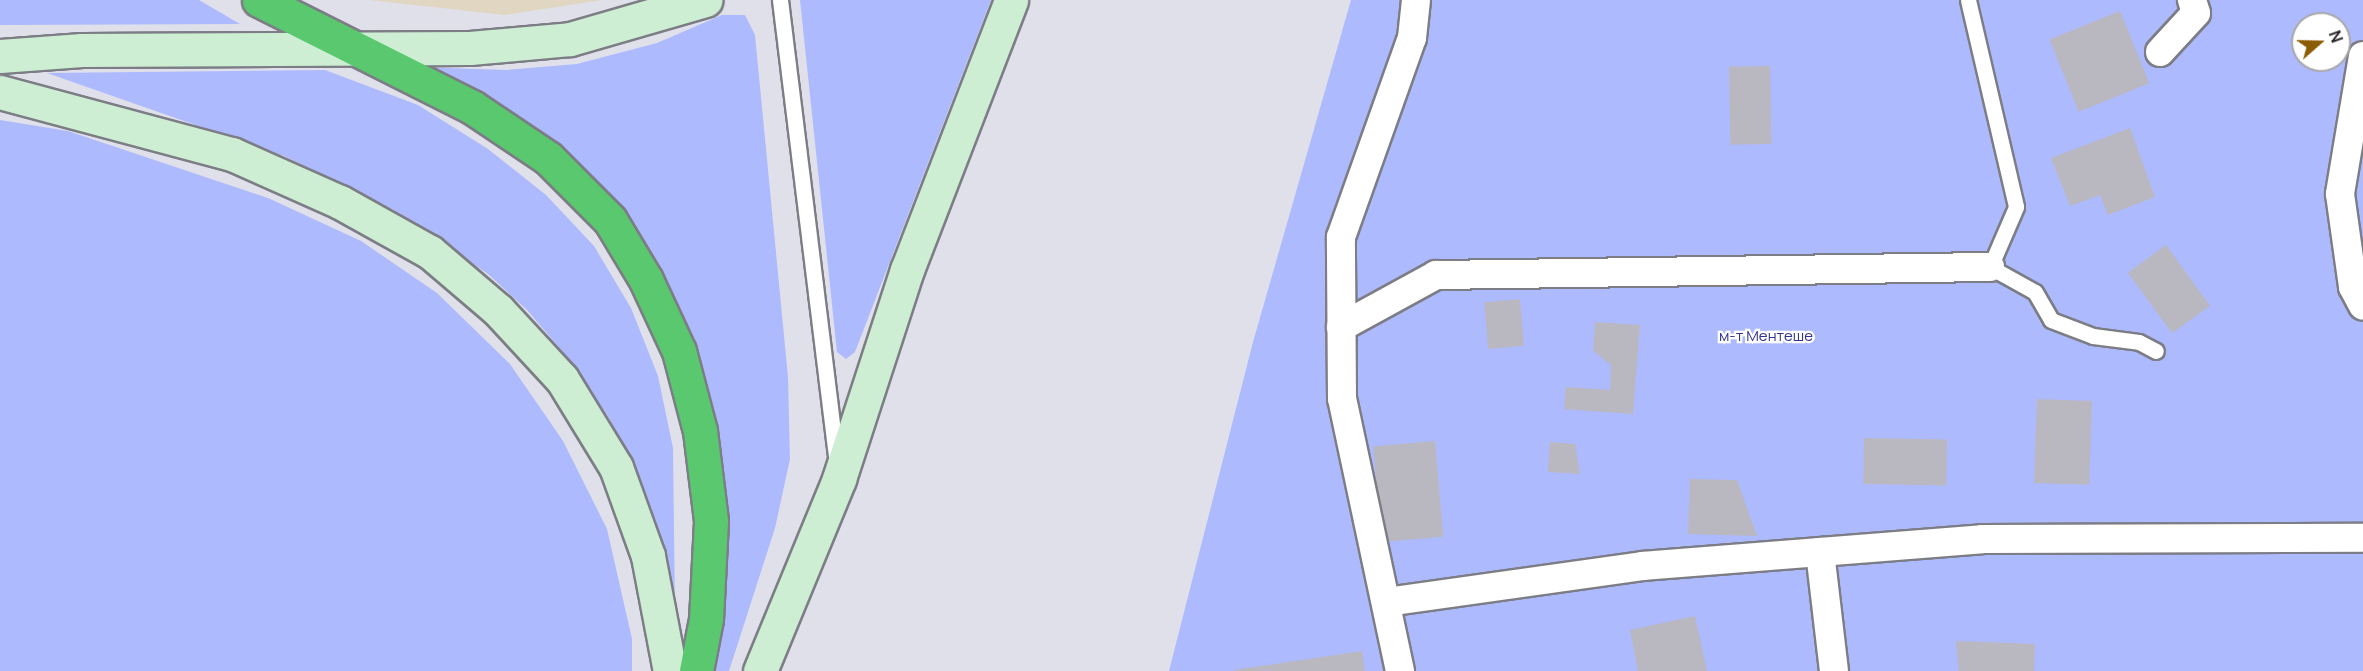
<!DOCTYPE html>
<meta charset="utf-8">
<style>
body{margin:0}
#map{position:relative;width:2363px;height:671px;overflow:hidden;background:#dfe0e9;font-family:Manrope,sans-serif}
div>[style]{position:absolute}
.commercial>*{inset:0;background:#e1d6c1}
.green>*{inset:0;background:#aebafe}
.building>*{inset:0;background:#b9b8c0;transform-origin:0 0}
.roads{filter:drop-shadow(2px 0 #7c7d85) drop-shadow(-2px 0 #7c7d85) drop-shadow(0 2px #7c7d85) drop-shadow(0 -2px #7c7d85)}
.lane>*{height:15px;margin:-7.5px;padding:0 7.5px;transform-origin:7.5px;border-radius:7.5px;background:#fff}
.street>*{height:28px;margin:-14px;padding:0 14px;transform-origin:14px;border-radius:14px;background:#fff}
.secondary>*{height:33px;margin:-16.5px;padding:0 16.5px;transform-origin:16.5px;border-radius:16.5px;background:#ceeed4}
.highway>*{height:33px;margin:-16.5px;padding:0 16.5px;transform-origin:16.5px;border-radius:16.5px;background:#5ac86e}
span{translate:-50% -50%;white-space:nowrap;text-align:center;line-height:1.15;-webkit-text-stroke:4.5px #fff;paint-order:stroke}
.park-label{font-size:15px;color:#333393}
.north{position:absolute;left:2291px;top:12px;width:60px;height:60px;box-sizing:border-box;background:#fff;border:2px solid #a8a8a9;border-radius:50%;rotate:70deg;font-size:16px;font-weight:700;line-height:24px;text-align:center;color:#252528}
.north::after{content:'';display:block;margin:auto;width:21px;height:27px;background:#8c5c03;clip-path:polygon(50% 0,100% 100%,50% 72%,0 100%)}
</style>
<div id="map">
<div class="commercial">
<i style="clip-path:polygon(369px 0,602px 0,505px 15px)"></i>
</div>
<div class="green">
<i style="clip-path:polygon(0 0,199px 0,240px 24px,0 25px)"></i>
<i style="clip-path:polygon(800px 0,991px 0,855px 352px,846px 359px,837px 352px)"></i>
<i style="clip-path:polygon(evenodd,1351px 0,2363px 0,2363px 671px,1169px 671px,1253px 342px,1351px 0,2303px 24px,2339px 24px,2339px 60px,2303px 60px,2303px 24px)"></i>
<i style="clip-path:polygon(722px 15px,745px 15px,755px 35px,788px 377px,790px 459px,775px 528px,729px 671px,704px 671px,712px 456px,627px 226px,418px 67px,506px 70px,577px 64px,657px 43px)"></i>
<i style="clip-path:polygon(325px 70px,418px 105px,488px 149px,546px 195px,594px 246px,631px 308px,658px 376px,673px 448px,675px 612px,659px 537px,609px 418px,568px 358px,527px 310px,488px 274px,394px 210px,284px 156px,47px 73px)"></i>
<i style="clip-path:polygon(0 120px,68px 131px,268px 198px,361px 241px,437px 293px,510px 364px,563px 441px,607px 529px,632px 639px,632px 671px,0 671px)"></i>
</div>
<div class="building">
<i style="left:2120px;top:11px;width:78px;height:76px;rotate:68deg"></i>
<i style="left:1770px;top:66px;width:78px;height:41px;rotate:89deg"></i>
<i style="clip-path:polygon(2130px 128px,2155px 197px,2108px 215px,2100px 195px,2070px 206px,2051px 158px)"></i>
<i style="left:2166px;top:245px;width:75px;height:47px;rotate:54deg"></i>
<i style="left:1520px;top:299px;width:47px;height:36px;rotate:85deg"></i>
<i style="clip-path:polygon(1595px 322px,1640px 325px,1633px 414px,1564px 409px,1566px 387px,1610px 390px,1611px 365px,1593px 351px)"></i>
<i style="left:2037px;top:399px;width:55px;height:84px;rotate:2deg"></i>
<i style="left:1864px;top:438px;width:83px;height:46px;rotate:1deg"></i>
<i style="left:1435px;top:441px;width:96px;height:62px;rotate:85deg"></i>
<i style="clip-path:polygon(1550px 442px,1575px 444px,1580px 474px,1548px 472px)"></i>
<i style="clip-path:polygon(1690px 479px,1737px 480px,1757px 536px,1688px 534px)"></i>
<i style="clip-path:polygon(1695px 616px,1707px 671px,1638px 671px,1630px 630px)"></i>
<i style="clip-path:polygon(1956px 641px,2035px 644px,2034px 671px,1959px 671px)"></i>
<i style="clip-path:polygon(1362px 651px,1365px 671px,1234px 671px,1234px 670px)"></i>
</div>
<div class="roads">
<div class="lane">
<i style="left:780px;top:0;width:465px;rotate:83deg"></i>
<i style="left:1968px;top:0;width:212px;rotate:76.9deg"></i>
<i style="left:2016px;top:207px;width:65px;rotate:113.4deg"></i>
<i style="left:1990px;top:267px;width:51px;rotate:29.1deg"></i>
<i style="left:2035px;top:292px;width:32px;rotate:60deg"></i>
<i style="left:2051px;top:320px;width:45px;rotate:20.9deg"></i>
<i style="left:2093px;top:336px;width:46px;rotate:7.4deg"></i>
<i style="left:2139px;top:342px;width:19px;rotate:28deg"></i>
</div>
<div class="street">
<i style="left:2160px;top:52px;width:53px;rotate:-47.3deg"></i>
<i style="left:2196px;top:13px;width:14px;rotate:-107deg"></i>
<i style="left:2363px;top:56px;width:140px;rotate:99.5deg"></i>
<i style="left:2340px;top:194px;width:94px;rotate:82deg"></i>
<i style="left:2353px;top:287px;width:21px;rotate:62deg"></i>
<i style="left:1341px;top:327px;width:108px;rotate:-28.7deg"></i>
<i style="left:1436px;top:275px;width:554px;rotate:-0.83deg"></i>
<i style="left:1820px;top:552px;width:120px;rotate:83.3deg"></i>
<i style="left:1387px;top:602px;width:258px;rotate:-8deg"></i>
<i style="left:1642px;top:566px;width:341px;rotate:-4.5deg"></i>
<i style="left:1982px;top:539px;width:381px;rotate:-0.2deg"></i>
<i style="left:1400px;top:671px;width:278px;rotate:-102deg"></i>
<i style="left:1342px;top:399px;width:162px;rotate:-90.4deg"></i>
<i style="left:1341px;top:237px;width:211px;rotate:-70.4deg"></i>
<i style="left:1412px;top:38px;width:38px;rotate:-84deg"></i>
</div>
<div class="secondary">
<i style="left:0;top:56px;width:82px;rotate:-4.2deg"></i>
<i style="left:82px;top:50px;width:388px;rotate:-0.3deg"></i>
<i style="left:470px;top:48px;width:100px;rotate:-5.1deg"></i>
<i style="left:570px;top:39px;width:141px;rotate:-16.1deg"></i>
<i style="left:0;top:92px;width:240px;rotate:15deg"></i>
<i style="left:232px;top:154px;width:118px;rotate:24deg"></i>
<i style="left:340px;top:202px;width:103px;rotate:29.1deg"></i>
<i style="left:430px;top:252px;width:89px;rotate:40.5deg"></i>
<i style="left:498px;top:310px;width:94px;rotate:47.2deg"></i>
<i style="left:562px;top:379px;width:103px;rotate:58.5deg"></i>
<i style="left:616px;top:467px;width:95px;rotate:70.2deg"></i>
<i style="left:648px;top:556px;width:117px;rotate:79.2deg"></i>
<i style="left:760px;top:671px;width:208px;rotate:-67.6deg"></i>
<i style="left:839px;top:479px;width:220px;rotate:-72deg"></i>
<i style="left:907px;top:270px;width:289px;rotate:-68.9deg"></i>
</div>
<div class="highway">
<i style="left:259px;top:0;width:238px;rotate:26.7deg"></i>
<i style="left:472px;top:107px;width:92px;rotate:33.9deg"></i>
<i style="left:548px;top:158px;width:88px;rotate:45deg"></i>
<i style="left:610px;top:220px;width:70px;rotate:59deg"></i>
<i style="left:646px;top:280px;width:78px;rotate:65.1deg"></i>
<i style="left:679px;top:351px;width:83px;rotate:75.3deg"></i>
<i style="left:700px;top:431px;width:91px;rotate:83deg"></i>
<i style="left:711px;top:521px;width:98px;rotate:92.9deg"></i>
<i style="left:706px;top:619px;width:53px;rotate:100.9deg"></i>
</div>
</div>
<div class="park-label">
<span style="left:1766px;top:336px">м-т Ментeше</span>
</div>
<div class="north">N</div>
</div>
